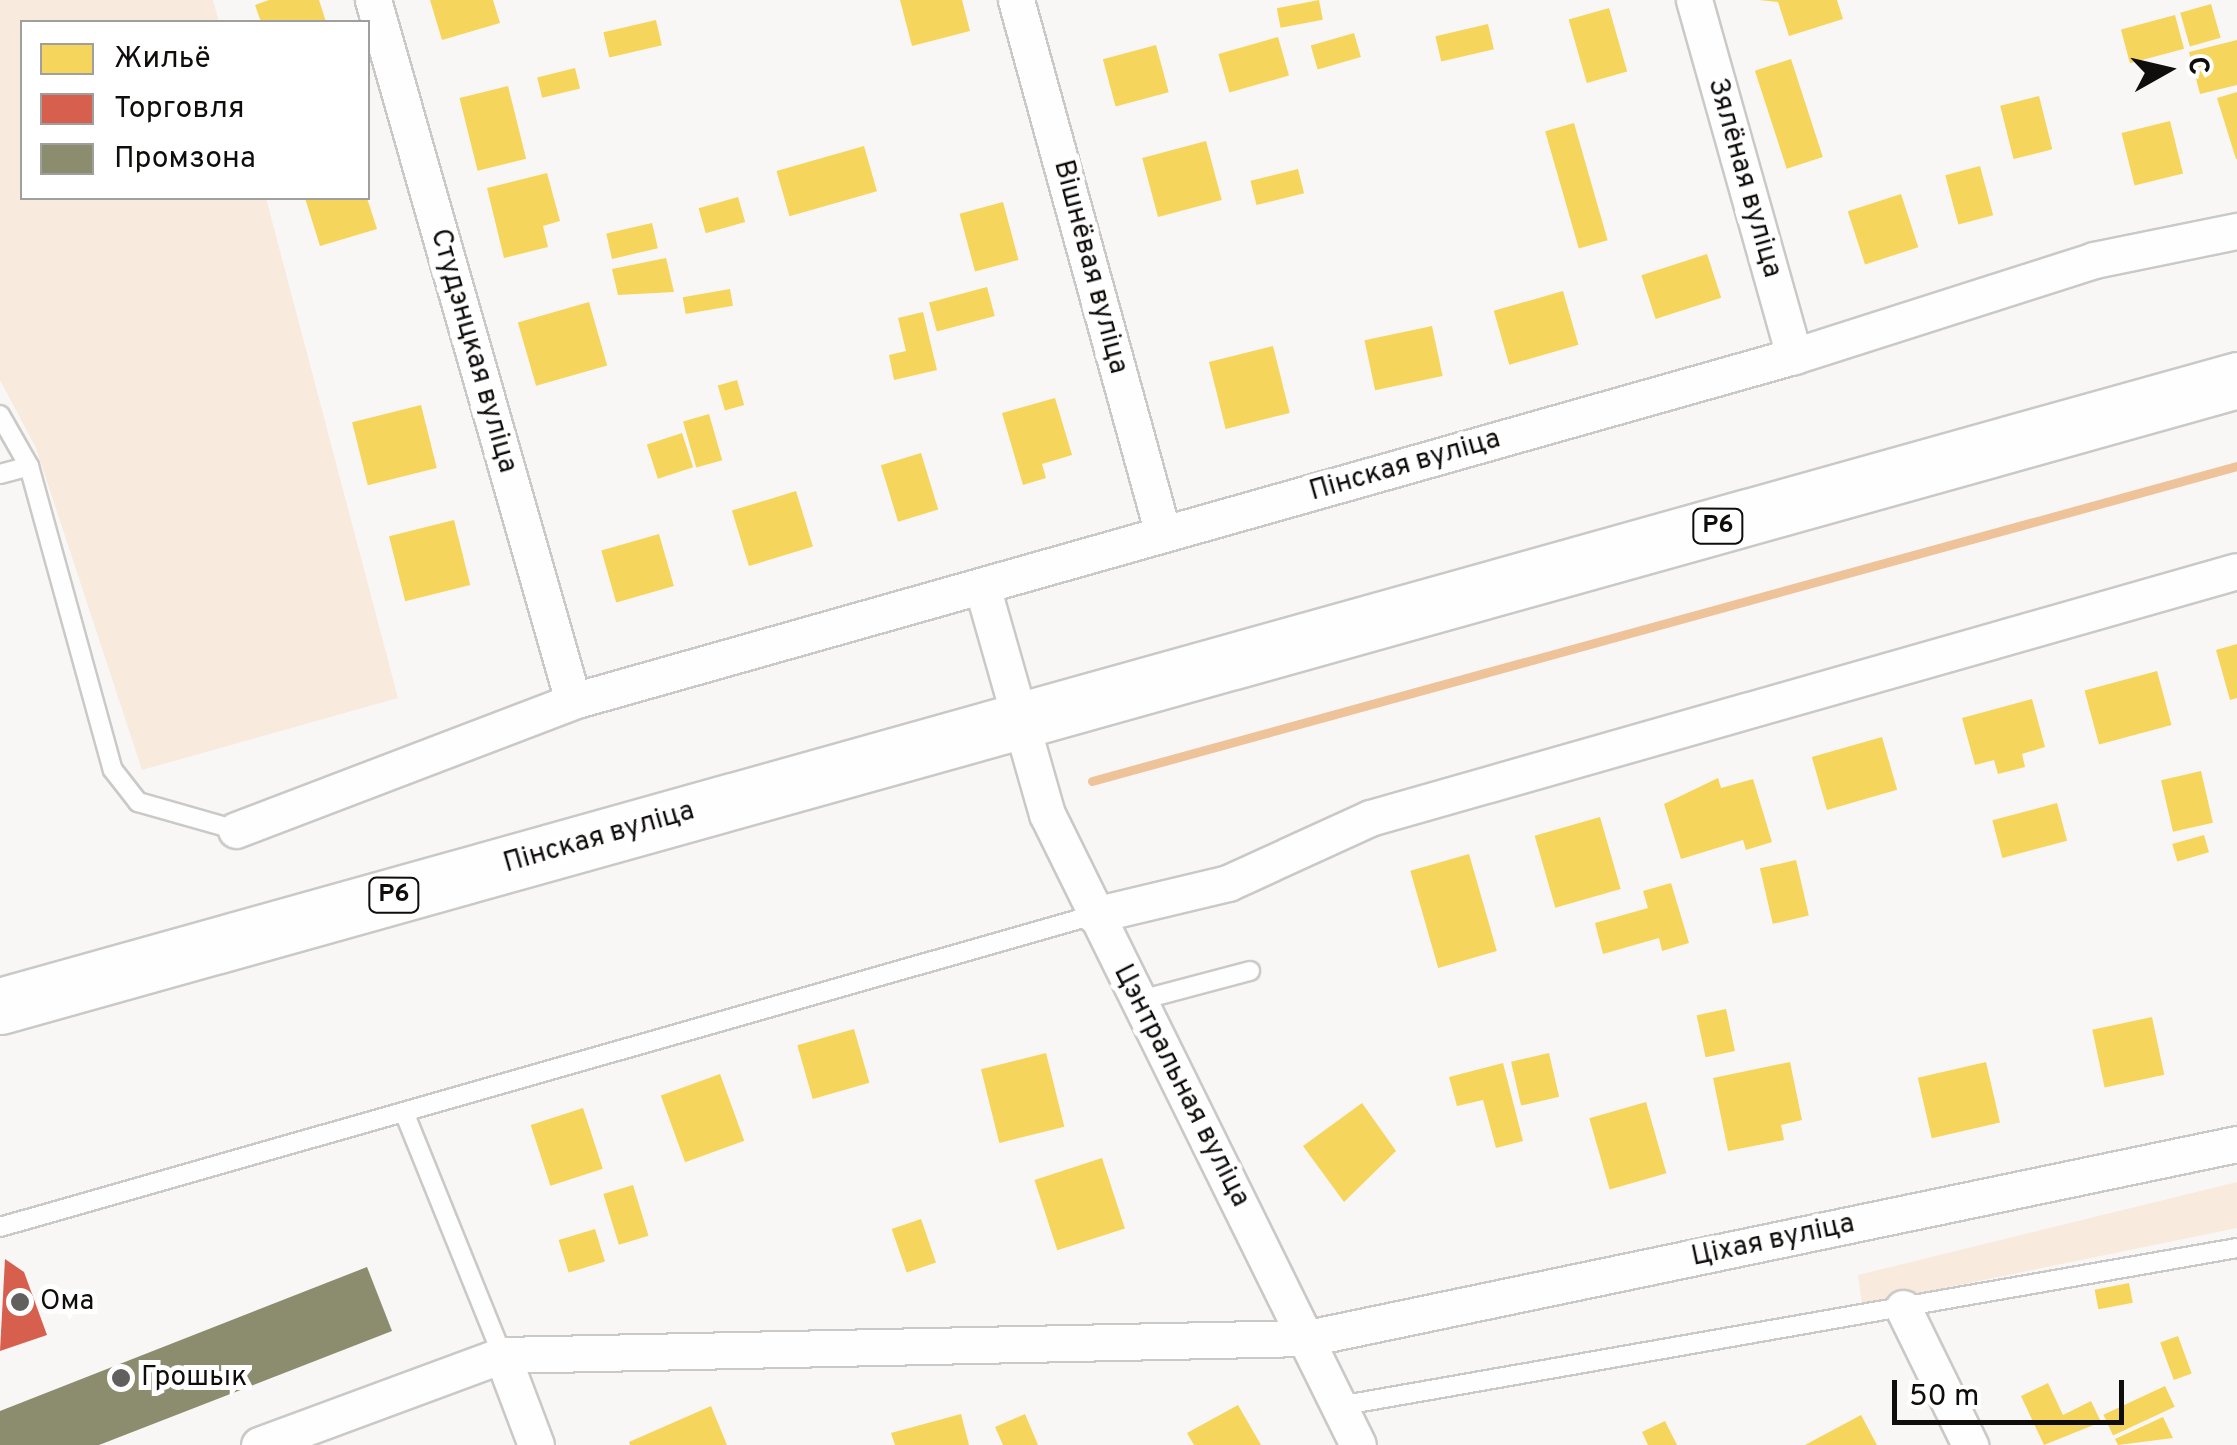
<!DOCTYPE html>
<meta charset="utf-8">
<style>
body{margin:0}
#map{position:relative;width:2237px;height:1445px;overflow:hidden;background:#f9f7f5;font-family:Overpass,sans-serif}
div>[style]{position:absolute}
.green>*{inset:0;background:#f8eadd}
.homes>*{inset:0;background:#f6d55c;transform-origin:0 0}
.shops>*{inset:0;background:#d6604d}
.industry>*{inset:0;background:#8c8c6e}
.stream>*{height:9px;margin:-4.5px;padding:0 4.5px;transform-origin:4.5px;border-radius:4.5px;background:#eec399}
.roads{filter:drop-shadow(2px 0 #cac9c7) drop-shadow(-2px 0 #cac9c7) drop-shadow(0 2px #cac9c7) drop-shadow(0 -2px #cac9c7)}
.service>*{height:18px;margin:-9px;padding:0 9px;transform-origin:9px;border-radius:9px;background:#fefefe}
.minor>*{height:35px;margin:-17.5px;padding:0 17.5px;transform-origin:17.5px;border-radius:17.5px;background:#fefefe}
.primary>*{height:55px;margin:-27.5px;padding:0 27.5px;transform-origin:27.5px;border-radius:27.5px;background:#fefefe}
.dots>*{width:28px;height:28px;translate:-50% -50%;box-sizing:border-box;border:5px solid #fff;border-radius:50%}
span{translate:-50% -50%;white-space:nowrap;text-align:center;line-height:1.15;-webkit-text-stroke:10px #fff;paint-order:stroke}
.shield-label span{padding:2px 8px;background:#fff;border:2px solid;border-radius:8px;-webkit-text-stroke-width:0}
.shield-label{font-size:25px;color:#100e0d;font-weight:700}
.street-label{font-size:28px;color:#100e0d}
.poi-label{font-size:28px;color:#100e0d}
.left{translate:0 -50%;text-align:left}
.legend{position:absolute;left:20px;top:20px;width:350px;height:180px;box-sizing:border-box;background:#fff;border:2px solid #9f9f9e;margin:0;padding:12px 18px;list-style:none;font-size:30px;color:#100e0d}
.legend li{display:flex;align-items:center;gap:20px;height:50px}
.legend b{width:50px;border:2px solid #9f9f9e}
.north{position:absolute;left:2117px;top:20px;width:100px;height:100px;-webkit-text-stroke:8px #fff;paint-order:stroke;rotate:82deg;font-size:28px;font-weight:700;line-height:40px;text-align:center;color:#100e0d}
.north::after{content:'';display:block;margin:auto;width:35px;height:45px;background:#100e0d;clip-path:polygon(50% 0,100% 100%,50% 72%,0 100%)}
.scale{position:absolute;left:1892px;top:1380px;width:232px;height:45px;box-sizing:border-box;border:5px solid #100e0d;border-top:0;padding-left:12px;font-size:30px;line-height:35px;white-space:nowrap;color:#100e0d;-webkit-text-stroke:8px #fff;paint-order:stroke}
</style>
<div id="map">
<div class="green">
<i style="clip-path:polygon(0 0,213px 0,219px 22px,22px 22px,22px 198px,266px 198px,398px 698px,142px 770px,36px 448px,0 380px)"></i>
<i style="clip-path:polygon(2237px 1182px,2237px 1228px,1862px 1305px,1858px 1275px)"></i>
</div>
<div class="homes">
<i style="clip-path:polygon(269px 0,319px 0,326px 22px,261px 22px,255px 5px)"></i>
<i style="clip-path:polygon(430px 0,493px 0,500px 23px,442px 40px)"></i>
<i style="clip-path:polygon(900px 0,962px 0,970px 31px,912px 46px)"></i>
<i style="left:1319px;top:0;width:20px;height:43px;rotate:79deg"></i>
<i style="clip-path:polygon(1759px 0,1837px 0,1843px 19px,1789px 36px,1778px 2px)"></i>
<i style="left:2211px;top:4px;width:35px;height:32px;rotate:74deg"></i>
<i style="left:1609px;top:8px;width:66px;height:42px;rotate:74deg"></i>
<i style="left:2175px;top:15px;width:35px;height:56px;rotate:75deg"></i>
<i style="left:656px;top:20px;width:26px;height:54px;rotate:77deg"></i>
<i style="left:1488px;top:24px;width:26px;height:54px;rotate:77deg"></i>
<i style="left:1354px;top:33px;width:25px;height:45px;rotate:74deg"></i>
<i style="left:1278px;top:37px;width:40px;height:62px;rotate:74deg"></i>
<i style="clip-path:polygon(2237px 40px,2237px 85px,2200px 94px,2189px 52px)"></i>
<i style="left:1156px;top:45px;width:49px;height:55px;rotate:75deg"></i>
<i style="left:1791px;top:59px;width:103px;height:38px;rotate:72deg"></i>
<i style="left:575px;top:68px;width:21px;height:39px;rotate:76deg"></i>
<i style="left:508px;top:86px;width:75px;height:50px;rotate:76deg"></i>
<i style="clip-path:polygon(2237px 92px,2237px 159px,2236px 159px,2217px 98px)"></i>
<i style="left:2039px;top:96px;width:55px;height:40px;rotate:76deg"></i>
<i style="left:2170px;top:121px;width:54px;height:50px;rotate:76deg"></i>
<i style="left:1574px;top:123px;width:122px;height:30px;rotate:74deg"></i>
<i style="left:1206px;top:141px;width:61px;height:66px;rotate:75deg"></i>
<i style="left:864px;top:146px;width:47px;height:91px;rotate:74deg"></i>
<i style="left:1980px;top:166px;width:51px;height:36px;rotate:75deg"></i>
<i style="left:1298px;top:169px;width:25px;height:49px;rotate:76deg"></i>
<i style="clip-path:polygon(547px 173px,560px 221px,543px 226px,548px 247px,504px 258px,487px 188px)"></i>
<i style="left:1901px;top:194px;width:56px;height:56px;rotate:72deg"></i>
<i style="left:738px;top:197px;width:26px;height:41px;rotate:74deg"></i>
<i style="clip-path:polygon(305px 198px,367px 198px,377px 229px,320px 246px)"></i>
<i style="left:1003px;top:202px;width:60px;height:45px;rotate:75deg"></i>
<i style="left:652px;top:223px;width:26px;height:47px;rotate:77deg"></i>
<i style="left:1707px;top:254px;width:46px;height:69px;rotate:72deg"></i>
<i style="clip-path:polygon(666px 258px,674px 292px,618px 295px,612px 269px)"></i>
<i style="left:987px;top:287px;width:30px;height:60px;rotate:75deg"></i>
<i style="left:730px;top:289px;width:17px;height:48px;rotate:80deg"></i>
<i style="left:1563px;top:291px;width:56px;height:72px;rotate:74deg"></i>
<i style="left:589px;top:302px;width:66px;height:74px;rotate:74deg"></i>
<i style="clip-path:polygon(923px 312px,937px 370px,894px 380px,889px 355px,906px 351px,898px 318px)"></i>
<i style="left:1432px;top:326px;width:51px;height:69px;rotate:78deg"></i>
<i style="left:1273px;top:346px;width:69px;height:66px;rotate:76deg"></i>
<i style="left:737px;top:380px;width:26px;height:20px;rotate:74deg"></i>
<i style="clip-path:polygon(1055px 398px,1072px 455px,1042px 464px,1046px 478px,1023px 485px,1002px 413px)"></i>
<i style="left:421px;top:405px;width:65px;height:71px;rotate:76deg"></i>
<i style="left:709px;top:414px;width:48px;height:27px;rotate:74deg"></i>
<i style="left:682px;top:433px;width:36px;height:37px;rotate:72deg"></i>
<i style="left:921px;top:453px;width:59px;height:42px;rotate:73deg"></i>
<i style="left:796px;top:491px;width:58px;height:67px;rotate:73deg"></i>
<i style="left:454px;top:520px;width:67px;height:67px;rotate:76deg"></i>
<i style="left:659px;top:534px;width:54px;height:60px;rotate:74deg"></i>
<i style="clip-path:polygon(2237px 644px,2237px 698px,2230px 700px,2216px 650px)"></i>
<i style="left:2157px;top:671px;width:56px;height:75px;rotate:75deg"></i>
<i style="clip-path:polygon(2032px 699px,2045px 747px,2022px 754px,2025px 767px,1998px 774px,1994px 760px,1975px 765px,1962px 718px)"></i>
<i style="left:1882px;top:737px;width:55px;height:73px;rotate:74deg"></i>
<i style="left:2201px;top:771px;width:53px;height:41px;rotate:77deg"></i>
<i style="clip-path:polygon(1718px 778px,1721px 788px,1753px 779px,1772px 842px,1746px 850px,1743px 840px,1681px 859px,1664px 804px)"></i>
<i style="left:2057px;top:803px;width:39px;height:67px;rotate:75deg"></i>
<i style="left:1600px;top:817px;width:75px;height:68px;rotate:74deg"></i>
<i style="left:2204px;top:835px;width:18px;height:33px;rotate:74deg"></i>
<i style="left:1469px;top:854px;width:101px;height:61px;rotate:74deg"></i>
<i style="left:1796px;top:860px;width:57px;height:37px;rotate:77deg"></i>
<i style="clip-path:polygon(1671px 883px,1689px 943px,1662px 951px,1659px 938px,1603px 954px,1595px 923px,1648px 908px,1643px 891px)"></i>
<i style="left:1726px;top:1009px;width:43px;height:30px;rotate:78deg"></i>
<i style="left:2152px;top:1017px;width:59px;height:61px;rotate:78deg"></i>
<i style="left:854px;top:1029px;width:56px;height:59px;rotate:74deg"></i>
<i style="left:1046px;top:1053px;width:76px;height:67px;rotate:76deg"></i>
<i style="left:1549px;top:1053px;width:45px;height:39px;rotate:77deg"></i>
<i style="clip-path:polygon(1790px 1062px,1802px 1120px,1781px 1125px,1784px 1140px,1728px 1151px,1713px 1078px)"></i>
<i style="left:1986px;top:1062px;width:62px;height:70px;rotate:77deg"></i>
<i style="clip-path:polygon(1503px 1063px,1523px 1141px,1496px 1148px,1483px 1100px,1457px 1106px,1449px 1077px)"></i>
<i style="left:720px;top:1074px;width:71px;height:63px;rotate:70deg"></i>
<i style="left:1646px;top:1102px;width:74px;height:59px;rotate:74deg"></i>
<i style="clip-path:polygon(1362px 1103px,1396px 1151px,1344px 1202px,1303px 1146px)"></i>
<i style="left:583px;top:1108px;width:64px;height:55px;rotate:72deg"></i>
<i style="left:1102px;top:1158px;width:74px;height:71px;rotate:72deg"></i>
<i style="left:633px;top:1185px;width:53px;height:31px;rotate:73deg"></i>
<i style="left:921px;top:1219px;width:46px;height:31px;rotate:71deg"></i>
<i style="left:595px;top:1229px;width:34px;height:38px;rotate:73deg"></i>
<i style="left:2129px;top:1283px;width:20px;height:35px;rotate:79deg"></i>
<i style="left:2178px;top:1336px;width:40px;height:19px;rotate:70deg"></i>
<i style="clip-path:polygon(2048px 1383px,2063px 1415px,2091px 1401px,2101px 1422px,2044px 1445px,2021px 1396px)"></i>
<i style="left:2165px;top:1386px;width:23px;height:68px;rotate:65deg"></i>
<i style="clip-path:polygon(1238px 1405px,1261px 1445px,1194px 1445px,1187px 1433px)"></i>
<i style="clip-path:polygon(711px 1406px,727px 1445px,630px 1445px,629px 1442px)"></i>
<i style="clip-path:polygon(961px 1414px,969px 1445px,895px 1445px,891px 1433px)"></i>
<i style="clip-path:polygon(1025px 1414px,1038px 1445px,1003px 1445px,995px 1427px)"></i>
<i style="clip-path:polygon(1861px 1415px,1877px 1445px,1805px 1445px)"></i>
<i style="clip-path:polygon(2163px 1417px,2173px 1438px,2118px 1445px,2115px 1439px)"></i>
<i style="clip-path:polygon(1665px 1421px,1677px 1445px,1648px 1445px,1642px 1432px)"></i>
</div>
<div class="shops">
<i style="clip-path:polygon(5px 1259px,24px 1272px,47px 1335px,0 1351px)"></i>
</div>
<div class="industry">
<i style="clip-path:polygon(367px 1267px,392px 1331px,99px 1445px,0 1445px,0 1411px)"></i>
</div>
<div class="stream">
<i style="left:1092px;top:781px;width:1188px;rotate:-15.38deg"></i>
</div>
<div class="roads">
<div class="service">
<i style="left:0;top:415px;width:59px;rotate:60.4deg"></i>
<i style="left:29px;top:466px;width:315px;rotate:74.6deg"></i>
<i style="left:113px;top:770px;width:41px;rotate:52deg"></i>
<i style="left:138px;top:802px;width:102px;rotate:15.9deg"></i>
<i style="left:0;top:474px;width:30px;rotate:-15deg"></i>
<i style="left:1137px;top:1001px;width:117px;rotate:-14.9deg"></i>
<i style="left:406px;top:1117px;width:257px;rotate:68deg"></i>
<i style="left:0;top:1227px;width:1138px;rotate:-15.92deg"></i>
<i style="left:1339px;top:1406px;width:912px;rotate:-9.98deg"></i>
</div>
<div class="minor">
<i style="left:373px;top:0;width:729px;rotate:74.08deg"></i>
<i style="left:1016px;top:0;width:554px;rotate:74.61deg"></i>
<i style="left:1694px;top:0;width:370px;rotate:74.3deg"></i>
<i style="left:982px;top:586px;width:237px;rotate:74.1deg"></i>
<i style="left:1047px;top:814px;width:703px;rotate:63.76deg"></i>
<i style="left:236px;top:830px;width:361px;rotate:-20.9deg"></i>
<i style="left:573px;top:701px;width:1269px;rotate:-15.78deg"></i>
<i style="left:1794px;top:356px;width:315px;rotate:-17.7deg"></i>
<i style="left:2094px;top:260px;width:146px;rotate:-11.5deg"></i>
<i style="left:1094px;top:915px;width:138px;rotate:-13.4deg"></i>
<i style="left:1228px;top:883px;width:156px;rotate:-24.6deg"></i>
<i style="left:1370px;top:818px;width:901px;rotate:-15.9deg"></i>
<i style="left:1903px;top:1308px;width:153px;rotate:63.9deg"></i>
<i style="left:502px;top:1355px;width:96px;rotate:69.3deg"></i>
<i style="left:259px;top:1445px;width:259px;rotate:-20.3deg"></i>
<i style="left:502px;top:1355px;width:806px;rotate:-1.21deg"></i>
<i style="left:1308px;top:1338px;width:949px;rotate:-11.8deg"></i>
</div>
<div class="primary">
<i style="left:0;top:1006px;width:2323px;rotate:-15.63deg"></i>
</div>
</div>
<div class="dots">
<i style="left:20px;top:1302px;background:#62605e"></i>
<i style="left:121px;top:1378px;background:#62605e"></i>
</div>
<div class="shield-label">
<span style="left:1718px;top:526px">Р6</span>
<span style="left:394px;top:895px">Р6</span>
</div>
<div class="street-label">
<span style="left:1744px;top:178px;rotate:74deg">Зялёная вуліца</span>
<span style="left:1090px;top:267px;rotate:75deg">Вішнёвая вуліца</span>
<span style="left:473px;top:351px;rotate:74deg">Студэнцкая вуліца</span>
<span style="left:1405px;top:466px;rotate:-16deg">Пінская вуліца</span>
<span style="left:599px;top:838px;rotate:-16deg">Пінская вуліца</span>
<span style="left:1181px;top:1086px;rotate:63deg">Цэнтральная вуліца</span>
<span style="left:1773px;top:1241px;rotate:-12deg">Ціхая вуліца</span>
</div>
<div class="poi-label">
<span class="left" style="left:40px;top:1302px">Ома</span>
<span class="left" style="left:141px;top:1378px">Грошык</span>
</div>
<ul class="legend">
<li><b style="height:28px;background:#f6d55c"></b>Жильё</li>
<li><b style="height:28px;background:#d6604d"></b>Торговля</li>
<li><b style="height:28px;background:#8c8c6e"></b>Промзона</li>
</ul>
<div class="north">С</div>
<div class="scale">50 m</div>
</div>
